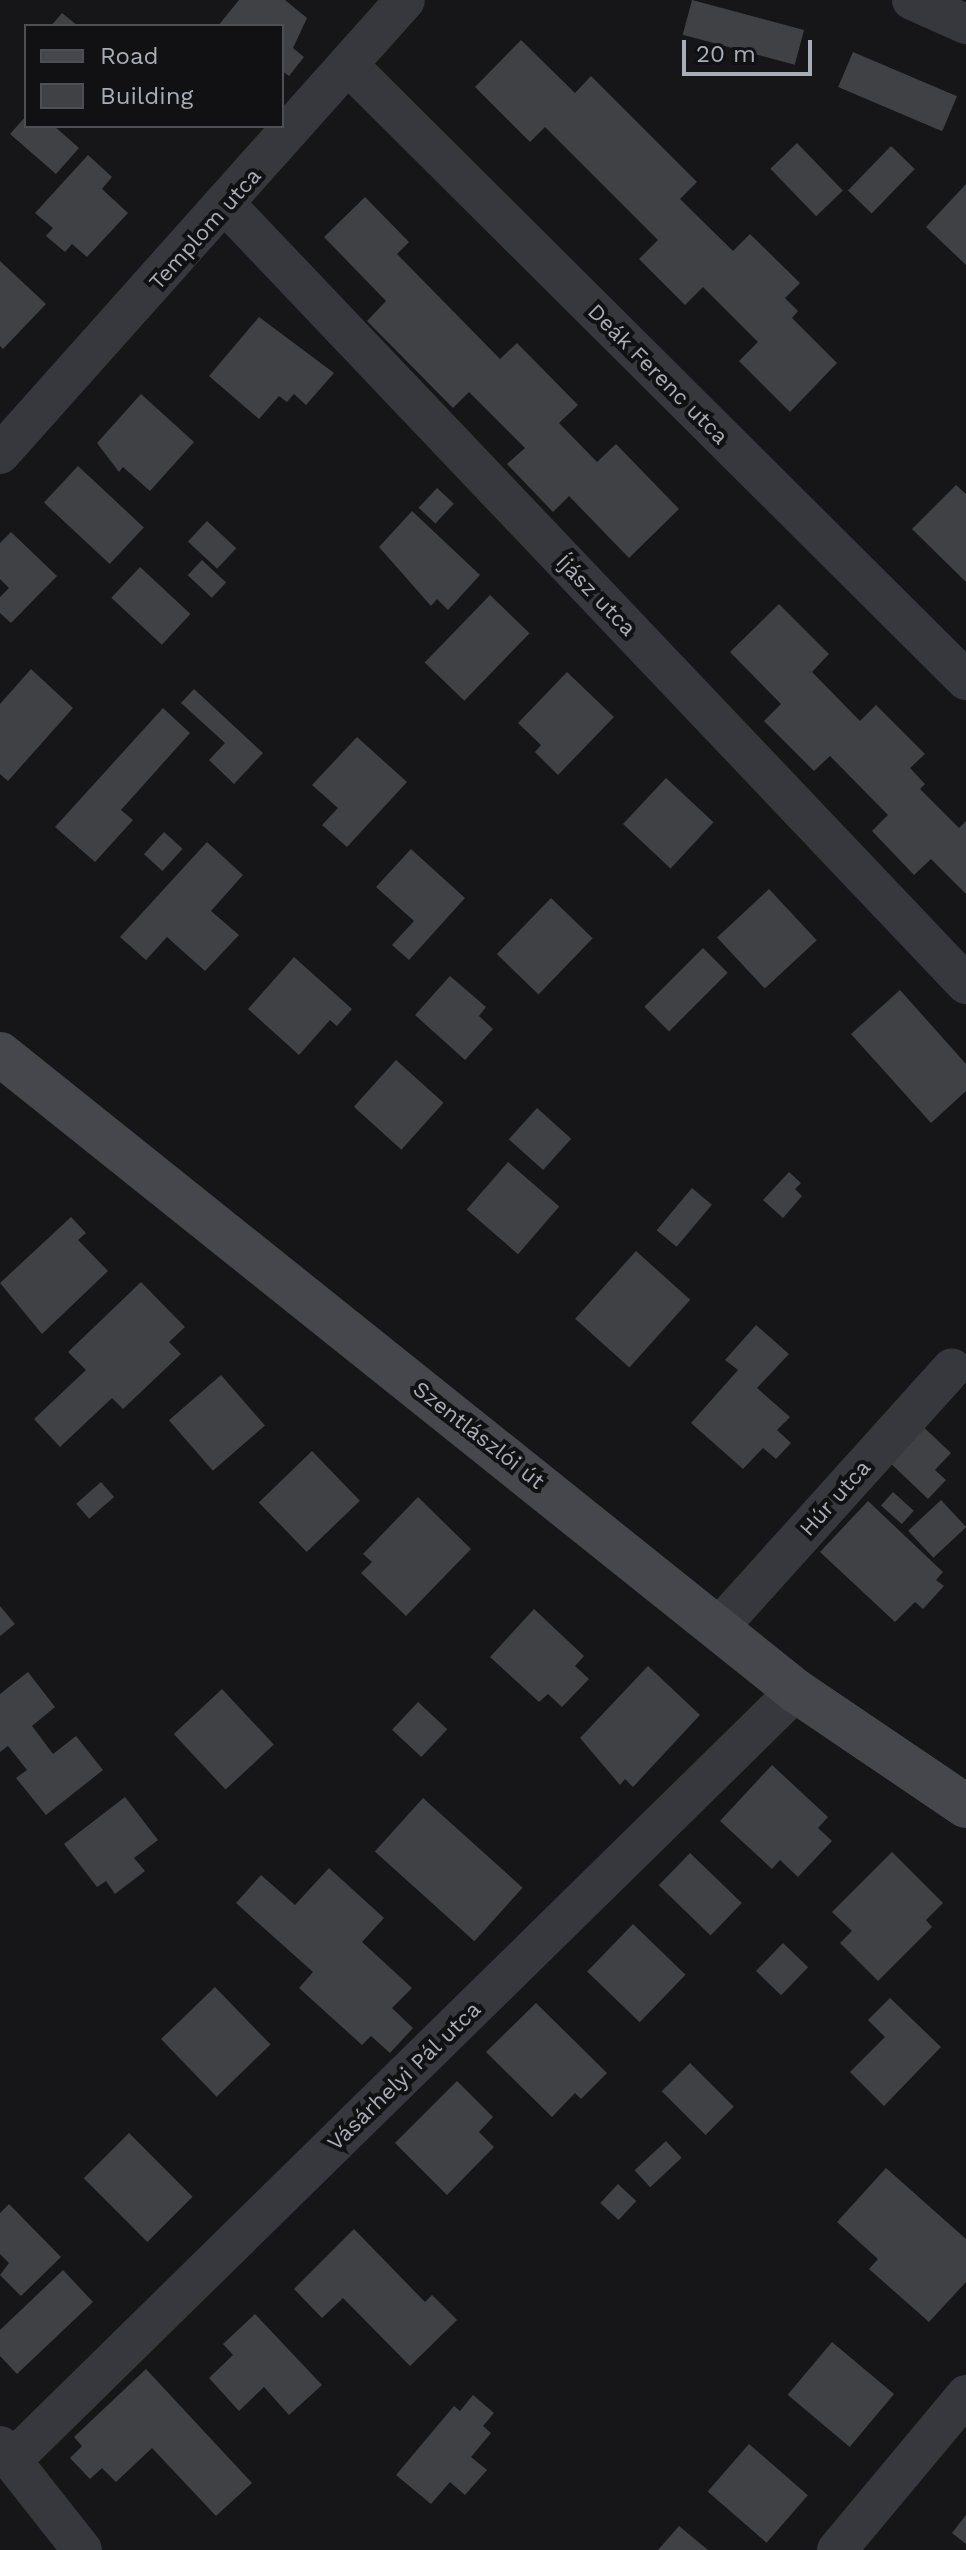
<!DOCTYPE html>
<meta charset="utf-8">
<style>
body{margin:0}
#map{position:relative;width:966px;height:2550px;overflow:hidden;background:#161618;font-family:"Work Sans",sans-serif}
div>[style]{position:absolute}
.building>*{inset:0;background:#404145;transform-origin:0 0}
.street>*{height:40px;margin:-20px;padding:0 20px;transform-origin:20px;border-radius:20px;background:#37383d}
.secondary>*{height:44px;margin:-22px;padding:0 22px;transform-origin:22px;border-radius:22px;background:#45474d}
span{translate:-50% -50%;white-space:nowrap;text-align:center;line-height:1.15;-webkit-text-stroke:8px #111113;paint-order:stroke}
.street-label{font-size:22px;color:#a8adb8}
.legend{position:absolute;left:24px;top:24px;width:260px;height:104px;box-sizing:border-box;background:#111113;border:2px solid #4d4f55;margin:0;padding:10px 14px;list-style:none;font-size:24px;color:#a8adb8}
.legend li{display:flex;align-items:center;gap:16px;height:40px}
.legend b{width:40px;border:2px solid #4d4f55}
.scale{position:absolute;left:682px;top:40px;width:130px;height:36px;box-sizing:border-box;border:4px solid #a8adb8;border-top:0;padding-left:10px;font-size:24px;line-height:28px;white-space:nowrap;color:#a8adb8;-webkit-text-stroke:6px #111113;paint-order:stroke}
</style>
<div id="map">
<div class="building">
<i style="clip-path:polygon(239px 0,285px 0,307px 18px,293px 48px,304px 57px,289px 76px,282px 71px,282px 26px,218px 26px)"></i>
<i style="left:692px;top:0;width:116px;height:36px;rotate:15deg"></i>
<i style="clip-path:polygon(62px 13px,78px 26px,51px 26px)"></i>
<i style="clip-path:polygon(521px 40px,575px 93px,591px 76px,697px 182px,680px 199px,733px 251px,750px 234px,800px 283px,785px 298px,798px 311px,792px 318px,837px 363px,790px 412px,739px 361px,758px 342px,703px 287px,685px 305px,639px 259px,658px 240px,545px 127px,530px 142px,475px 87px)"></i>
<i style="left:853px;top:52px;width:113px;height:38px;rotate:23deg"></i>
<i style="clip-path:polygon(26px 116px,26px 126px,54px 126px,79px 148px,56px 174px,10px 134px)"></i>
<i style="left:797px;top:143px;width:66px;height:37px;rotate:46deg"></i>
<i style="left:891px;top:146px;width:33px;height:62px;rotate:44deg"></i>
<i style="clip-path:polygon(88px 155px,112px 177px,102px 189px,128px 213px,87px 257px,72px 244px,65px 252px,46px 236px,53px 228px,35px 213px)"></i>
<i style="clip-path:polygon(966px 184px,966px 265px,926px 227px)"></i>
<i style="clip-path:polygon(365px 197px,409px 242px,397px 254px,500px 359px,517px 343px,578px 405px,559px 423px,597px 462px,616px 444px,679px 509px,629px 558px,569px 496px,553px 512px,507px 464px,525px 448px,469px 392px,453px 408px,367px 321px,386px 301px,324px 237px)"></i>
<i style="clip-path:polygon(0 261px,46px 304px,3px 349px,0 346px)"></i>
<i style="clip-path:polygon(259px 317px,334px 373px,306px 405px,294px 394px,287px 402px,279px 396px,259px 419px,209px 376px)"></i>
<i style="clip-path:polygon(141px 394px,194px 442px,150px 491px,123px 467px,119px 472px,97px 443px)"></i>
<i style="left:78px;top:466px;width:90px;height:50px;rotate:43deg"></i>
<i style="clip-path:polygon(956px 485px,966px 494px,966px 582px,912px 529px)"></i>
<i style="left:437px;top:488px;width:23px;height:27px;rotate:43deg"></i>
<i style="clip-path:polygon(412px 511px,480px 575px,448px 610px,437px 599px,431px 606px,379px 547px)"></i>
<i style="left:207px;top:521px;width:40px;height:28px;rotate:43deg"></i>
<i style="clip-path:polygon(11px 532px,57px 576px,11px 623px,0 613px,0 597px,9px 588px,0 579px,0 543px)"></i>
<i style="left:202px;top:560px;width:33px;height:21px;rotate:43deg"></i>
<i style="left:140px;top:567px;width:69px;height:42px;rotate:43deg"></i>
<i style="left:490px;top:595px;width:55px;height:94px;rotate:44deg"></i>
<i style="clip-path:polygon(779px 604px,829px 654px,812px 672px,860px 721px,876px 705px,925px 754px,910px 768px,925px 784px,920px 789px,959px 828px,966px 821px,966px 894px,931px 859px,914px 875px,872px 831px,888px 815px,830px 756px,814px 771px,764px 721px,781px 704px,730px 652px)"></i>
<i style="clip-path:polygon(31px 669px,73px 708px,8px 781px,0 774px,0 704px)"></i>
<i style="clip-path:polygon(567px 672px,614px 717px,558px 775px,535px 752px,541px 745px,518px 723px)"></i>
<i style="clip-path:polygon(194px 689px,263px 753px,234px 784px,209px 760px,225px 743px,181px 703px)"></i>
<i style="clip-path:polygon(163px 708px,190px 733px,121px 810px,133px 820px,95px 862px,55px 827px)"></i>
<i style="clip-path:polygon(357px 737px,407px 782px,347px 847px,322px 825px,338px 808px,312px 785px)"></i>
<i style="left:666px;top:778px;width:65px;height:63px;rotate:43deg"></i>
<i style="left:164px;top:832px;width:25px;height:30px;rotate:42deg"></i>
<i style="clip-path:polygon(207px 842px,243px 875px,211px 911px,239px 935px,205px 971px,167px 937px,146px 960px,120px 937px)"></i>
<i style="clip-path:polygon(411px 849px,465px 898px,409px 960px,392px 945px,414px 921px,376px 887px)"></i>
<i style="left:769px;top:889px;width:70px;height:71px;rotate:47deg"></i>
<i style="left:551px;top:898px;width:58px;height:78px;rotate:44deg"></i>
<i style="left:703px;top:948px;width:35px;height:83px;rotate:45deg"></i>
<i style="clip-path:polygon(294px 957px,352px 1009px,337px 1026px,330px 1020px,299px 1055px,248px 1009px)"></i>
<i style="clip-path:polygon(450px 976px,486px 1007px,479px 1016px,493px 1029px,465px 1060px,415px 1015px)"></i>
<i style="clip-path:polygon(900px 990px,966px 1064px,966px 1091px,931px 1123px,851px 1034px)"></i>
<i style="left:396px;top:1060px;width:64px;height:63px;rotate:42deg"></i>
<i style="left:537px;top:1108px;width:46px;height:42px;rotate:42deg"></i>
<i style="left:508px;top:1162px;width:68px;height:63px;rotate:41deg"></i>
<i style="clip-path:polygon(789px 1172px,801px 1183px,795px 1189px,802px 1196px,783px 1218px,763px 1200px)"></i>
<i style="left:692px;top:1188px;width:26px;height:55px;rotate:40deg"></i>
<i style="clip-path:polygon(71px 1217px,86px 1233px,78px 1240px,108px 1271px,42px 1334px,0 1283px)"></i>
<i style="left:636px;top:1251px;width:73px;height:91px;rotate:42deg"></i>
<i style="clip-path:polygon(141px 1282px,185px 1327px,169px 1342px,181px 1354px,123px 1409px,112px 1398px,60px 1447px,34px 1419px,86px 1370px,68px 1352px)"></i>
<i style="clip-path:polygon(756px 1325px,789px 1354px,757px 1388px,790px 1417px,777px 1430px,791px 1443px,776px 1459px,763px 1448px,743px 1469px,691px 1423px,738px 1370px,725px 1360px)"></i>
<i style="left:221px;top:1375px;width:67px;height:69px;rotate:49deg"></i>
<i style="clip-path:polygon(917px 1421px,951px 1453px,935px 1470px,946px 1480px,928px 1499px,883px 1456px)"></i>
<i style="left:312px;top:1451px;width:69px;height:74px;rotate:46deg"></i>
<i style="left:101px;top:1482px;width:20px;height:33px;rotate:49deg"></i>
<i style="left:893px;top:1492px;width:28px;height:18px;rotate:42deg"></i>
<i style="clip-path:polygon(418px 1497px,471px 1549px,406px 1616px,361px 1573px,372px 1562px,363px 1554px)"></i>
<i style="left:941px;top:1500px;width:37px;height:45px;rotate:47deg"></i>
<i style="clip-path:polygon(868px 1501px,943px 1572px,936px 1580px,944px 1586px,923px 1609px,915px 1602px,895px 1622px,820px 1552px)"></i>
<i style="clip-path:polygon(0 1606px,15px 1624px,0 1636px)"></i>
<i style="clip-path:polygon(534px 1609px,584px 1656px,575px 1666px,589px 1679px,562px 1707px,548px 1694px,539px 1702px,490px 1657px)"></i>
<i style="clip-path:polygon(648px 1666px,700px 1715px,633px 1787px,625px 1779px,620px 1785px,580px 1738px)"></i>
<i style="clip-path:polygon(28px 1672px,55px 1707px,32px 1726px,53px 1754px,76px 1736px,103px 1770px,46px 1815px,16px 1778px,27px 1770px,8px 1746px,0 1752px,0 1694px)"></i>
<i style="left:222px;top:1689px;width:76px;height:66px;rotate:47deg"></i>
<i style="left:418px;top:1702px;width:40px;height:38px;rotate:43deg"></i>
<i style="clip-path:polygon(772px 1765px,828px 1817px,818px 1828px,832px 1841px,798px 1877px,780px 1860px,772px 1869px,720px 1821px)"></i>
<i style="clip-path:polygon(125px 1797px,158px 1840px,134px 1858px,145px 1871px,115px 1894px,106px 1881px,97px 1887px,64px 1844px)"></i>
<i style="left:423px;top:1798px;width:134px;height:72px;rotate:42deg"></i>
<i style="clip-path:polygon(892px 1852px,943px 1903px,926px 1920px,932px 1927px,878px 1981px,840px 1943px,852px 1931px,832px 1912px)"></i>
<i style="left:690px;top:1853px;width:72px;height:45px;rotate:44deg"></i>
<i style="clip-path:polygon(329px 1868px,384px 1918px,362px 1942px,412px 1988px,392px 2008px,413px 2028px,390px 2053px,371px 2036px,362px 2045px,299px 1988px,313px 1972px,236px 1903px,261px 1875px,295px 1905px)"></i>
<i style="left:633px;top:1924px;width:73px;height:66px;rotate:44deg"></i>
<i style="left:783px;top:1943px;width:35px;height:39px;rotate:44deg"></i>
<i style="left:215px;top:1987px;width:80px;height:75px;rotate:46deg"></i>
<i style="clip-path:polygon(890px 1998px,941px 2047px,884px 2106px,850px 2072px,885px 2037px,868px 2020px)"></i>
<i style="clip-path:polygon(536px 2003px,607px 2073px,581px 2099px,575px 2093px,552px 2117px,486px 2052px)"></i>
<i style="left:690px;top:2063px;width:62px;height:40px;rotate:45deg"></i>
<i style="clip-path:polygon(457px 2081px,493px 2117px,479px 2132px,494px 2147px,447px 2195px,395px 2143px)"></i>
<i style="left:129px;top:2133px;width:90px;height:64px;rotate:45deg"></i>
<i style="left:666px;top:2141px;width:23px;height:43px;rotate:47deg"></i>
<i style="clip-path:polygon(886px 2168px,966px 2239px,966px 2282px,929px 2322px,869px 2269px,878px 2259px,837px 2222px)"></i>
<i style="left:618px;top:2184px;width:25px;height:26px;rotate:43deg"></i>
<i style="clip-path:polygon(9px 2204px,61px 2257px,21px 2296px,0 2275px,9px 2263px,0 2254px,0 2213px)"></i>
<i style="clip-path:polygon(354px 2229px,425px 2302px,432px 2295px,457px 2320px,410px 2366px,343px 2298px,322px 2318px,294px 2289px)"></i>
<i style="clip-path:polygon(63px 2270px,93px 2302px,17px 2374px,0 2356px,0 2330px)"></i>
<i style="clip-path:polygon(255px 2314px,322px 2385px,289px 2415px,264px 2387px,239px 2411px,209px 2378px,233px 2355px,223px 2344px)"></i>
<i style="left:832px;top:2342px;width:81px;height:69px;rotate:40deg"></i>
<i style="clip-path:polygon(146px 2369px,252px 2483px,216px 2516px,152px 2448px,116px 2482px,102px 2468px,90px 2479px,70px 2458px,82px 2446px,74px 2437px)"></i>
<i style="clip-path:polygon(473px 2395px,494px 2413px,483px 2426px,491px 2433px,471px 2457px,487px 2470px,465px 2495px,450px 2482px,431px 2504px,396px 2475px,454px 2406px,460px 2411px)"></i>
<i style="left:749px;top:2444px;width:78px;height:63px;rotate:41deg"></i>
<i style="clip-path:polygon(966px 2515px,966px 2544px,952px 2533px)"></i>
<i style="clip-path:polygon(679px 2526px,708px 2550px,658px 2550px)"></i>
</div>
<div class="street">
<i style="left:912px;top:0;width:59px;rotate:24deg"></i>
<i style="left:350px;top:67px;width:869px;rotate:44.86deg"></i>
<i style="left:227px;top:206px;width:1073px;rotate:46.47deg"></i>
<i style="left:0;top:454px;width:608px;rotate:-48.26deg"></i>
<i style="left:719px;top:1627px;width:348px;rotate:-48deg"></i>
<i style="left:0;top:2446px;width:132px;rotate:51.7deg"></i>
<i style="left:12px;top:2460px;width:1098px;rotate:-44.45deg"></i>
<i style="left:837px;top:2550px;width:202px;rotate:-50.2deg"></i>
</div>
<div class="secondary">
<i style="left:0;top:1054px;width:1020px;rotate:38.67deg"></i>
<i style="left:796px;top:1691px;width:205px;rotate:34.1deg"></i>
</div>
<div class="street-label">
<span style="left:205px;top:229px;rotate:-48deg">Templom utca</span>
<span style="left:658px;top:374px;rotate:45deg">Deák Ferenc utca</span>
<span style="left:596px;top:595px;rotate:46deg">Íjász utca</span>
<span style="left:479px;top:1435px;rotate:38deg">Szentlászlói út</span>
<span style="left:835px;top:1498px;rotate:-48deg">Húr utca</span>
<span style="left:404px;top:2076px;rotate:-44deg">Vásárhelyi Pál utca</span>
</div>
<ul class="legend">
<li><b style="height:10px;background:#45474d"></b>Road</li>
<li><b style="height:22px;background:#404145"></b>Building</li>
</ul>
<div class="scale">20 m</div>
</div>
